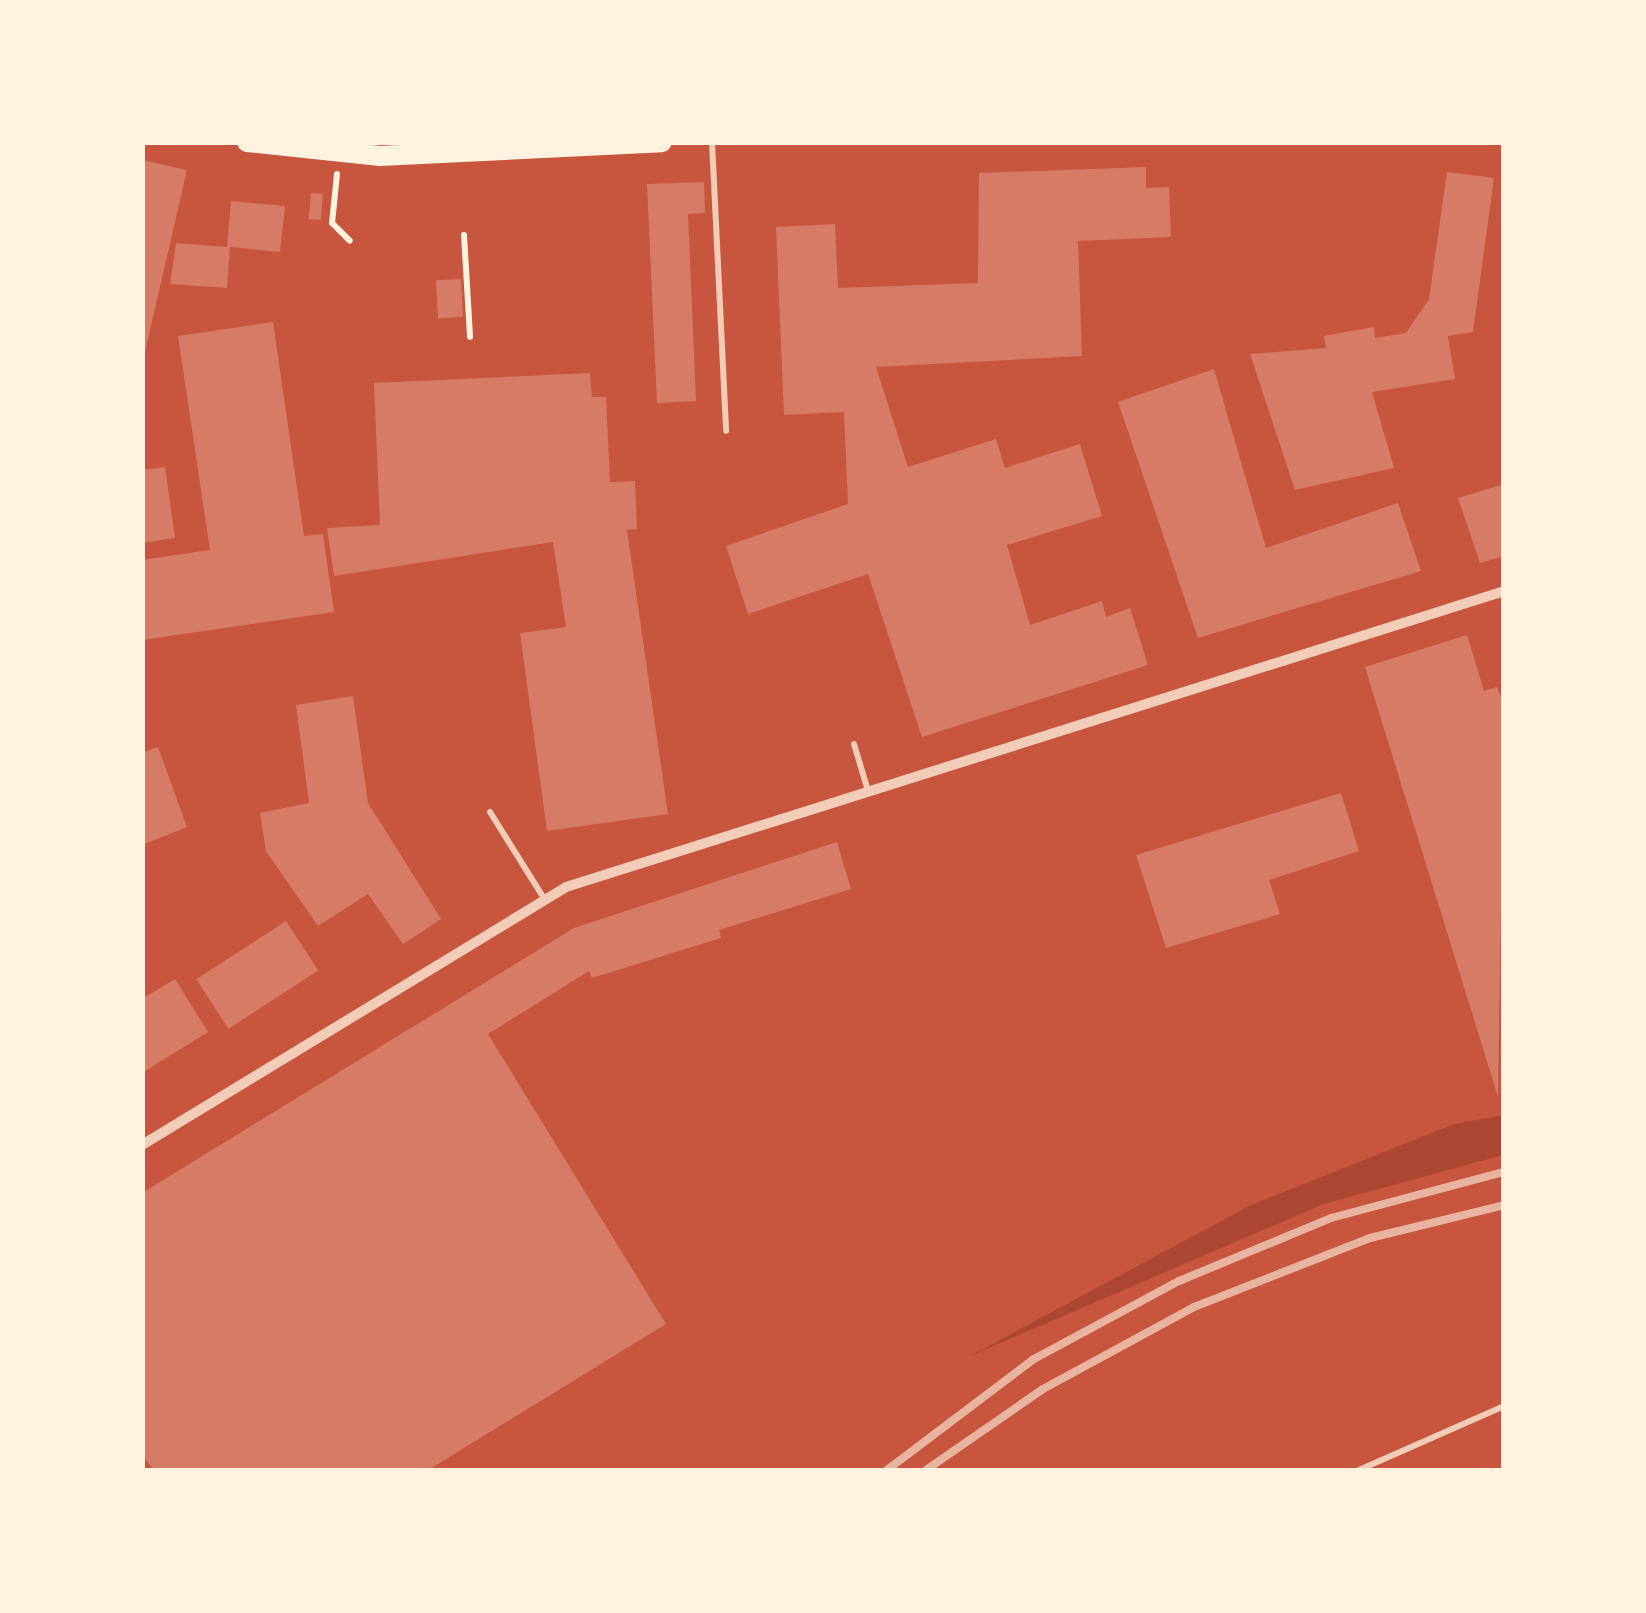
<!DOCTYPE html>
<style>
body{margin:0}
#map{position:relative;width:1646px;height:1613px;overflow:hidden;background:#c8553d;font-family:Manrope,sans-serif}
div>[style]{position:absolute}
.green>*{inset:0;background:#ae4732}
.building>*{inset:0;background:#d67c66;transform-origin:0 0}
.path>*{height:6px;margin:-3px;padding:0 3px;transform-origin:3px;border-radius:3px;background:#fff3e0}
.service>*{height:6px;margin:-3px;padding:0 3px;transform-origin:3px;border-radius:3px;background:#f1ccb7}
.minor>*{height:10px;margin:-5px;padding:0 5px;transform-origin:5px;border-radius:5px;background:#f1ccb7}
.secondary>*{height:20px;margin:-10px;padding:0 10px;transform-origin:10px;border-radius:10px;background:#fff3e0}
.rail>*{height:8px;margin:-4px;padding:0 4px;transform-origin:4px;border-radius:4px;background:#e9b49f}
span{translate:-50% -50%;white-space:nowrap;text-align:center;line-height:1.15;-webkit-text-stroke:8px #fff3e0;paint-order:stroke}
.frame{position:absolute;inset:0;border:145px solid #fff3e0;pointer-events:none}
</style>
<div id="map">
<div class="green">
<i style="clip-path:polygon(1503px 1115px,1503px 1155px,1324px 1204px,970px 1356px,1251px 1205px,1454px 1124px)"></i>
</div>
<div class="building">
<i style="clip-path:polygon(142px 160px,187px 170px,144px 356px,142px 356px)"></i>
<i style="clip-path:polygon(1146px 167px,1146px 188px,1169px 187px,1171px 237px,1078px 241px,1082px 356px,876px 367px,908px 467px,996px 439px,1005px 468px,1080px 444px,1102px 516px,1007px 545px,1030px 625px,1102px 601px,1106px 617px,1130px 608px,1148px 665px,922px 737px,868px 574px,748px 614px,726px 546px,848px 504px,844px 412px,784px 415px,776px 227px,835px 224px,838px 288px,978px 283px,979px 173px)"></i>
<i style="clip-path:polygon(1447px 172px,1494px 178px,1473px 332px,1448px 336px,1455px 379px,1372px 392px,1394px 468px,1295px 490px,1250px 354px,1326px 348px,1324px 336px,1374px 327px,1375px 338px,1406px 333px,1429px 299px)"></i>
<i style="clip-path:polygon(704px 182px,705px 213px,688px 214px,696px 401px,657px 403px,647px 184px)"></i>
<i style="left:311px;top:193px;width:12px;height:26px;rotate:5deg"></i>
<i style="clip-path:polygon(231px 201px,285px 206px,280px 252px,230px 247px,227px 288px,170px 284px,176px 243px,227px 247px)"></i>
<i style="left:461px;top:279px;width:38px;height:25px;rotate:87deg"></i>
<i style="clip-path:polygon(273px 322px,304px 536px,323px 534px,334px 612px,142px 640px,142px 560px,210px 550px,178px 336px)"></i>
<i style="clip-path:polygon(1214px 369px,1266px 548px,1398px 503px,1421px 571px,1198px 638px,1118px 402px)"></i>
<i style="clip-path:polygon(590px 373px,592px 397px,606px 397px,610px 482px,635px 481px,637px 529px,627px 530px,668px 814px,547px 831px,520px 633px,566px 627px,553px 542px,334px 576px,327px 528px,380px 525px,374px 383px)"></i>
<i style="clip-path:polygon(165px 467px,175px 538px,142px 543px,142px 470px)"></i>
<i style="clip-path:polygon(1504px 484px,1504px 556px,1480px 563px,1458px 498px)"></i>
<i style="clip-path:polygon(1467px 635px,1484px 691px,1497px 687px,1504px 706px,1498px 1097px,1365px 667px)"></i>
<i style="clip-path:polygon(353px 696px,368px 803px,441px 919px,403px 944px,368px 894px,318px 926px,266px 851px,260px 813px,309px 803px,296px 705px)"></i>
<i style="clip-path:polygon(158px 747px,187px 827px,142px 845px,142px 753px)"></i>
<i style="clip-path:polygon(1341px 793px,1359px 851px,1269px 880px,1280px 914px,1166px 948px,1136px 855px)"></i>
<i style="clip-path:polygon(837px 842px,851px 889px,719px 930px,721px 938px,592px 978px,589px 971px,488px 1034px,666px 1324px,428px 1470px,153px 1470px,142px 1453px,142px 1193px,574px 928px)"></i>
<i style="left:286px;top:921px;width:59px;height:107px;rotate:57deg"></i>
<i style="clip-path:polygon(175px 979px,208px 1032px,142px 1073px,142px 999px)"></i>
</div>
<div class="path">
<i style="left:337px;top:174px;width:49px;rotate:95.8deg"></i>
<i style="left:332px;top:223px;width:25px;rotate:45deg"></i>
<i style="left:464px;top:235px;width:102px;rotate:86.6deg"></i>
</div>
<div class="service">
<i style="left:712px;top:142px;width:289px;rotate:87.2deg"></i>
<i style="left:854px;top:744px;width:49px;rotate:73.4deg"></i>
<i style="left:490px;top:812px;width:104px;rotate:58deg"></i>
<i style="left:1359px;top:1470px;width:158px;rotate:-23.8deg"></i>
</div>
<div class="minor">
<i style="left:142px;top:1145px;width:496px;rotate:-31.3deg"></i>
<i style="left:566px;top:887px;width:984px;rotate:-17.51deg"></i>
</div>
<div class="secondary">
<i style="left:247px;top:142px;width:134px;rotate:6deg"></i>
<i style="left:380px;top:156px;width:282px;rotate:-2.8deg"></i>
</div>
<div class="rail">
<i style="left:887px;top:1470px;width:184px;rotate:-37.1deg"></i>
<i style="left:1034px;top:1359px;width:165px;rotate:-28.3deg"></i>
<i style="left:1179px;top:1281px;width:165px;rotate:-22.5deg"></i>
<i style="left:1331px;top:1218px;width:179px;rotate:-14.9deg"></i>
<i style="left:926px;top:1470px;width:142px;rotate:-34.7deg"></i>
<i style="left:1043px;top:1389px;width:172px;rotate:-28.5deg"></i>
<i style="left:1194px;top:1307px;width:189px;rotate:-21.4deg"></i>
<i style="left:1370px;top:1238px;width:138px;rotate:-13.8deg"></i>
</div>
<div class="frame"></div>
</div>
